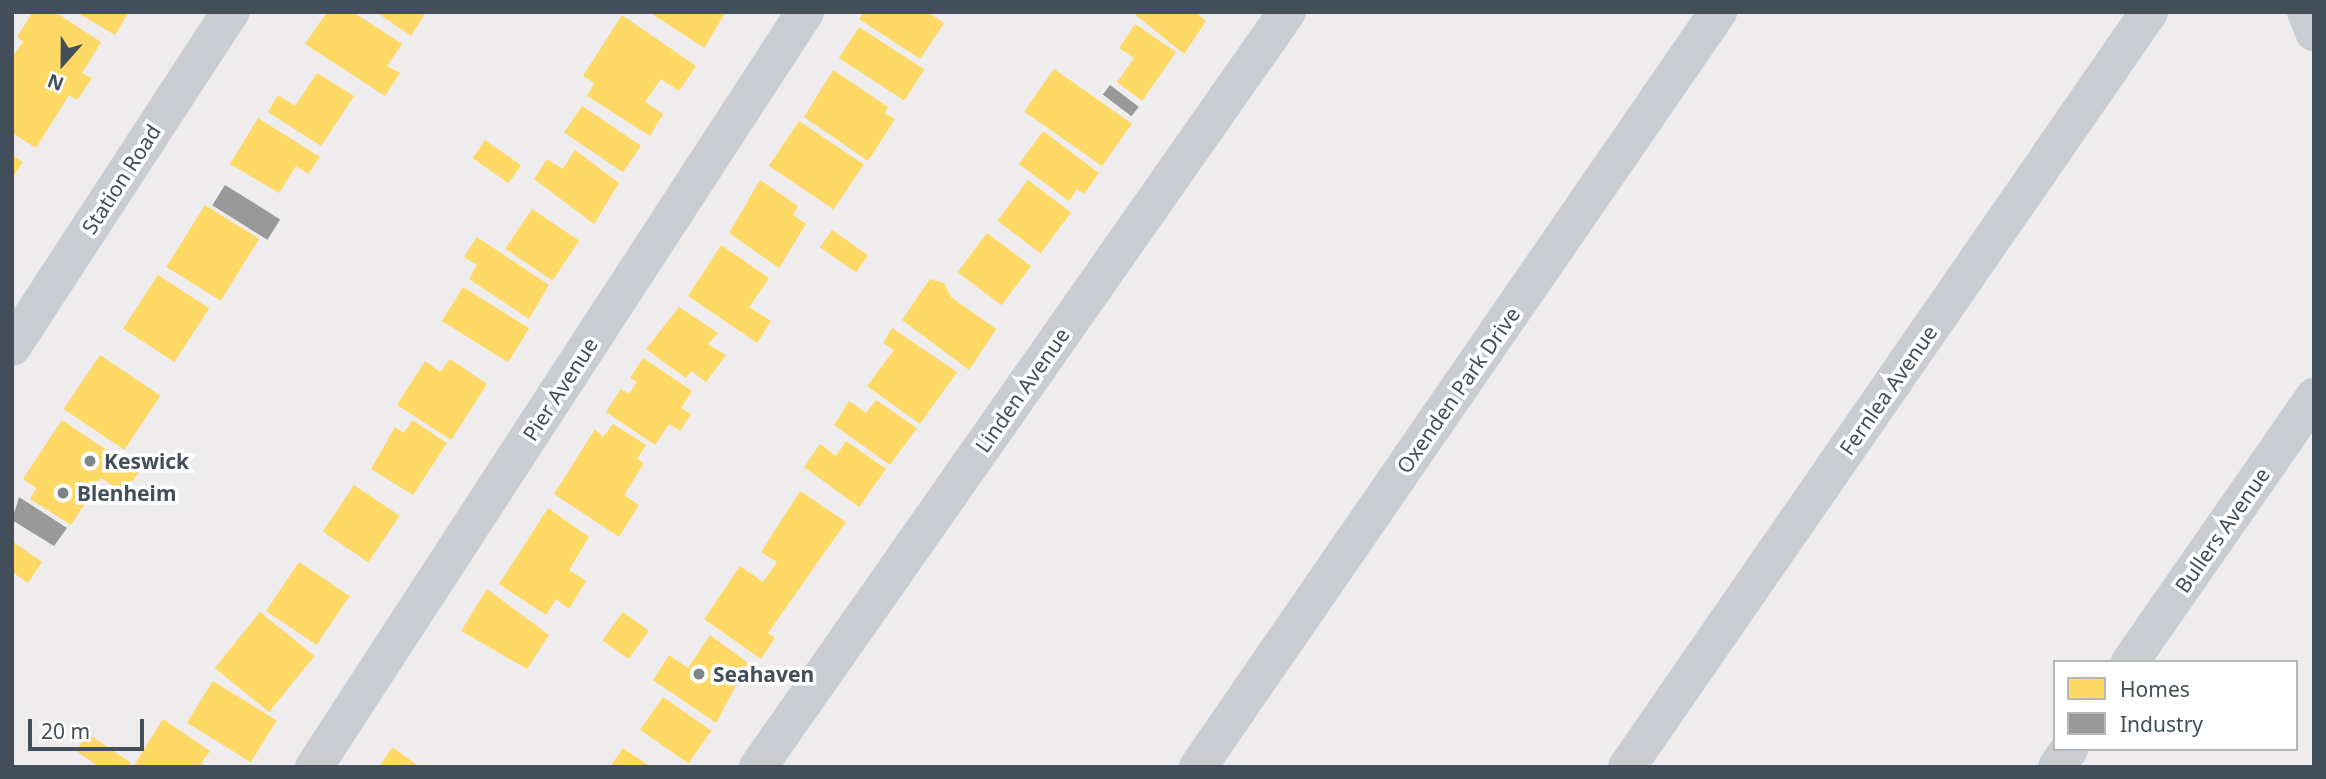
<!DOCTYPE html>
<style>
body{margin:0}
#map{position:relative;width:2326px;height:779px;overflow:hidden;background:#eeecec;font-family:"Noto Sans",sans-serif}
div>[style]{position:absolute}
.homes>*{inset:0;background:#ffd966;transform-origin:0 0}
.industry>*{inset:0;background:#999;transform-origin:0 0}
.minor>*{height:38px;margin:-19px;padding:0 19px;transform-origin:19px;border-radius:19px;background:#c9cdd1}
.dots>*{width:19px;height:19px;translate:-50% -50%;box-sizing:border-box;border:4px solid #fff;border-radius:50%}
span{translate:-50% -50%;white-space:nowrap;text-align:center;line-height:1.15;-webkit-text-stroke:7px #fff;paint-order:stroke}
.street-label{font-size:21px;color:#424e5a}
.poi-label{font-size:21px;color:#424e5a;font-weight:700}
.left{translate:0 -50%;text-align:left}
.frame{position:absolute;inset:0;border:14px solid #424e5a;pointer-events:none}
.legend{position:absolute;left:2053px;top:660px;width:245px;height:91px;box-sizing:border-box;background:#fff;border:2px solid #b3b8bd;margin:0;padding:9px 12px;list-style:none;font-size:21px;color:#424e5a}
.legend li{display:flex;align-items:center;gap:14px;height:35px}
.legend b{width:35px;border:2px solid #b3b8bd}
.north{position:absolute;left:28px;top:28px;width:70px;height:70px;-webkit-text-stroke:5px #fff;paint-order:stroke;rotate:201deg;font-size:19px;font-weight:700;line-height:28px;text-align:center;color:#424e5a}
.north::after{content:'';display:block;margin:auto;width:24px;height:32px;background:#424e5a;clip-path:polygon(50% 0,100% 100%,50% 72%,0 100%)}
.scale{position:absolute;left:28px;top:719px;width:116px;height:32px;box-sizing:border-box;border:4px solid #424e5a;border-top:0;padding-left:9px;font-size:21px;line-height:24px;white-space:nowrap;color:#424e5a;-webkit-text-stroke:5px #fff;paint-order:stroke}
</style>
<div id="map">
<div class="homes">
<i style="clip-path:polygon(39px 12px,55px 12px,101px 42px,82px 73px,92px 78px,77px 100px,69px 95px,36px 148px,12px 133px,12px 57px,23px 42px,17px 37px,32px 13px)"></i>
<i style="clip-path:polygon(76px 12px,129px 12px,115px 35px)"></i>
<i style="clip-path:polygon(327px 12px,353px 12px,402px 44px,387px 66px,400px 73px,385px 96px,305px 44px)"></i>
<i style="clip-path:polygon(376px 12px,426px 12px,411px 36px)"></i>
<i style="clip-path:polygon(649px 12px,726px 12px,704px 48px)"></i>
<i style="clip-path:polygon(863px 12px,928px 12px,944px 23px,920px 59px,859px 19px)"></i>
<i style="clip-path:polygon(1132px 12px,1195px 12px,1206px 21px,1184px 54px)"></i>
<i style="clip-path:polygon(622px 15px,696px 66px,679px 91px,661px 79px,645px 102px,663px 114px,650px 136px,587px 96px,594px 83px,583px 76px)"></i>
<i style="clip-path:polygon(1135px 24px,1176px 52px,1142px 101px,1117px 82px,1134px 58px,1119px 48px)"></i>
<i style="left:859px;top:27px;width:78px;height:37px;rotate:33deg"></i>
<i style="left:1054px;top:69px;width:95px;height:52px;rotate:35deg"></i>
<i style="clip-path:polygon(833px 70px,888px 107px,885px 113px,895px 119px,868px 161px,804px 117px)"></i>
<i style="clip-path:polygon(317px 73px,354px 96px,321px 146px,268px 112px,278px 95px,295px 106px)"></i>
<i style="left:582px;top:106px;width:71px;height:32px;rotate:34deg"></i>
<i style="clip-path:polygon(258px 118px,320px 157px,308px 174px,296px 166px,279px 193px,230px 164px)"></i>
<i style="left:799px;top:121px;width:78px;height:54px;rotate:34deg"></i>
<i style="clip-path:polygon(1043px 131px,1099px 173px,1084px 194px,1077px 189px,1069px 201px,1019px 164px)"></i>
<i style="left:485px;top:140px;width:44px;height:22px;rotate:35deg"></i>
<i style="clip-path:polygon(575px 150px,619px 183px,594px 224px,534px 179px,547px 159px,563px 169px)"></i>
<i style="clip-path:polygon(12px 155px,23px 162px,12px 179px)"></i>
<i style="clip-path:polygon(760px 180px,798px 206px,793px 215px,806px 224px,779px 268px,729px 233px)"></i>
<i style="left:1028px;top:180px;width:54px;height:51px;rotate:37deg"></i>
<i style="left:205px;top:205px;width:64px;height:73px;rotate:32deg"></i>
<i style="left:532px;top:209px;width:57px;height:48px;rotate:34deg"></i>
<i style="left:832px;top:230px;width:44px;height:21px;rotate:35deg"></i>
<i style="left:987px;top:233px;width:55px;height:49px;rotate:37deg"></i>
<i style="clip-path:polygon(477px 237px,549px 285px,529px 319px,469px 279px,477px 265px,464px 257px)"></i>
<i style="clip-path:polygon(721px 245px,769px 278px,749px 307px,771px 321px,757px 343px,688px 296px)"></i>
<i style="left:158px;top:275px;width:61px;height:64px;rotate:33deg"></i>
<i style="clip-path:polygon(930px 279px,944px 283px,951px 297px,996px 329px,969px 370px,902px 320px)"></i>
<i style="left:463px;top:287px;width:78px;height:40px;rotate:32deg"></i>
<i style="clip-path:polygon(679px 307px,718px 333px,708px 344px,726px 355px,706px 382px,691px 371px,686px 378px,646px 349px)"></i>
<i style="clip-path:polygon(892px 328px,957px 372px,920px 424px,867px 386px,894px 350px,883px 343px)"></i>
<i style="left:100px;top:355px;width:73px;height:65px;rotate:34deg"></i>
<i style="clip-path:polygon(643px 358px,692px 391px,681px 408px,691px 414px,680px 431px,669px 424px,655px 445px,606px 412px,621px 389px,629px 394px,637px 382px,630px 378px)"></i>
<i style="clip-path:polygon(450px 359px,487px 384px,451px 440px,397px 405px,425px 361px,440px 372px)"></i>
<i style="clip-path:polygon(876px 400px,917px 428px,890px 465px,834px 425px,849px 401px,866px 413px)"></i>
<i style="clip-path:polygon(62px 420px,139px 472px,124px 493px,101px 478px,71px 525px,30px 499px,36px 488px,23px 479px)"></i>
<i style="clip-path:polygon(412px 420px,447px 443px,413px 495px,371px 469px,395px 427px,404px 433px)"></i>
<i style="clip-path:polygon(613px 424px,646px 445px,637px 459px,644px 463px,624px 495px,639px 505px,619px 537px,554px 494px,595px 429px,603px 437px)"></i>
<i style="clip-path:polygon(846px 441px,886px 469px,859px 507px,804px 467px,820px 444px,836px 456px)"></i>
<i style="left:354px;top:485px;width:55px;height:56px;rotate:34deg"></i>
<i style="clip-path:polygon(800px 491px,846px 522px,768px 633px,775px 638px,761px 659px,704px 619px,740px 566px,763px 582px,777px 562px,761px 552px)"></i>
<i style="clip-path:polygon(548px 508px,589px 537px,569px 570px,586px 581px,569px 609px,556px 599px,546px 615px,499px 584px)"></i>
<i style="clip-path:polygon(12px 541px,42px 562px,28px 583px,12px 572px)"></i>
<i style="left:299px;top:562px;width:61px;height:59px;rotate:34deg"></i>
<i style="clip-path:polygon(487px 589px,549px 635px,527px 669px,461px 631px)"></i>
<i style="left:260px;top:612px;width:70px;height:72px;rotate:39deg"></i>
<i style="left:623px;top:612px;width:32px;height:35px;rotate:36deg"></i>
<i style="clip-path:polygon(710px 635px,748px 663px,716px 723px,653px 680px,669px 655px,688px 668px)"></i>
<i style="left:213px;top:681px;width:75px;height:49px;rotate:32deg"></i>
<i style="left:663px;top:697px;width:59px;height:40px;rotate:35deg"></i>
<i style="clip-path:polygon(163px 719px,210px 751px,201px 763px,207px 767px,133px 767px)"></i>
<i style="clip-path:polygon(87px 733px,131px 763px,128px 767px,99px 767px,76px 751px)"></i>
<i style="clip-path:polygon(392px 747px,420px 767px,379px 767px)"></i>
<i style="clip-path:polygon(623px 748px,651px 767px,610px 767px)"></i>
</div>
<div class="industry">
<i style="left:1110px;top:85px;width:36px;height:12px;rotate:37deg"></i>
<i style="left:225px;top:185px;width:65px;height:24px;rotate:32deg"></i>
<i style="clip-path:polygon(19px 497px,67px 528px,54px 546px,12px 520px)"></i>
</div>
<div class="minor">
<i style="left:2306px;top:12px;width:22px;rotate:68deg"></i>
<i style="left:12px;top:347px;width:400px;rotate:-56.9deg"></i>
<i style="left:2130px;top:662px;width:323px;rotate:-55.2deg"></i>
<i style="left:314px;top:767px;width:901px;rotate:-56.96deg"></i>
<i style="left:758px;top:767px;width:922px;rotate:-54.98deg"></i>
<i style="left:1198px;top:767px;width:917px;rotate:-55.44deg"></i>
<i style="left:1627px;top:767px;width:918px;rotate:-55.34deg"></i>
<i style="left:2057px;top:767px;width:22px;rotate:-56deg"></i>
</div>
<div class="dots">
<i style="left:90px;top:461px;background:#7e858d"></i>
<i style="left:63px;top:493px;background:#7e858d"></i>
<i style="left:699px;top:674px;background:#7e858d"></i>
</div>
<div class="street-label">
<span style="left:121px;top:179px;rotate:-57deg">Station Road</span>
<span style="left:560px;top:389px;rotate:-57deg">Pier Avenue</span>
<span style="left:1022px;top:390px;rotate:-55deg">Linden Avenue</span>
<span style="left:1458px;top:390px;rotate:-55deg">Oxenden Park Drive</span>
<span style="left:1888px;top:390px;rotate:-55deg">Fernlea Avenue</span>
<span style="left:2222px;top:530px;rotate:-55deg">Bullers Avenue</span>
</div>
<div class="poi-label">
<span class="left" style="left:104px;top:461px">Keswick</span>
<span class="left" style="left:77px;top:493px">Blenheim</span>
<span class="left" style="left:713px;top:674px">Seahaven</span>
</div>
<div class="frame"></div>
<ul class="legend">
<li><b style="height:19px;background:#ffd966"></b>Homes</li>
<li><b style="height:19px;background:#999"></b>Industry</li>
</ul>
<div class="north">N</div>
<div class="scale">20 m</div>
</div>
